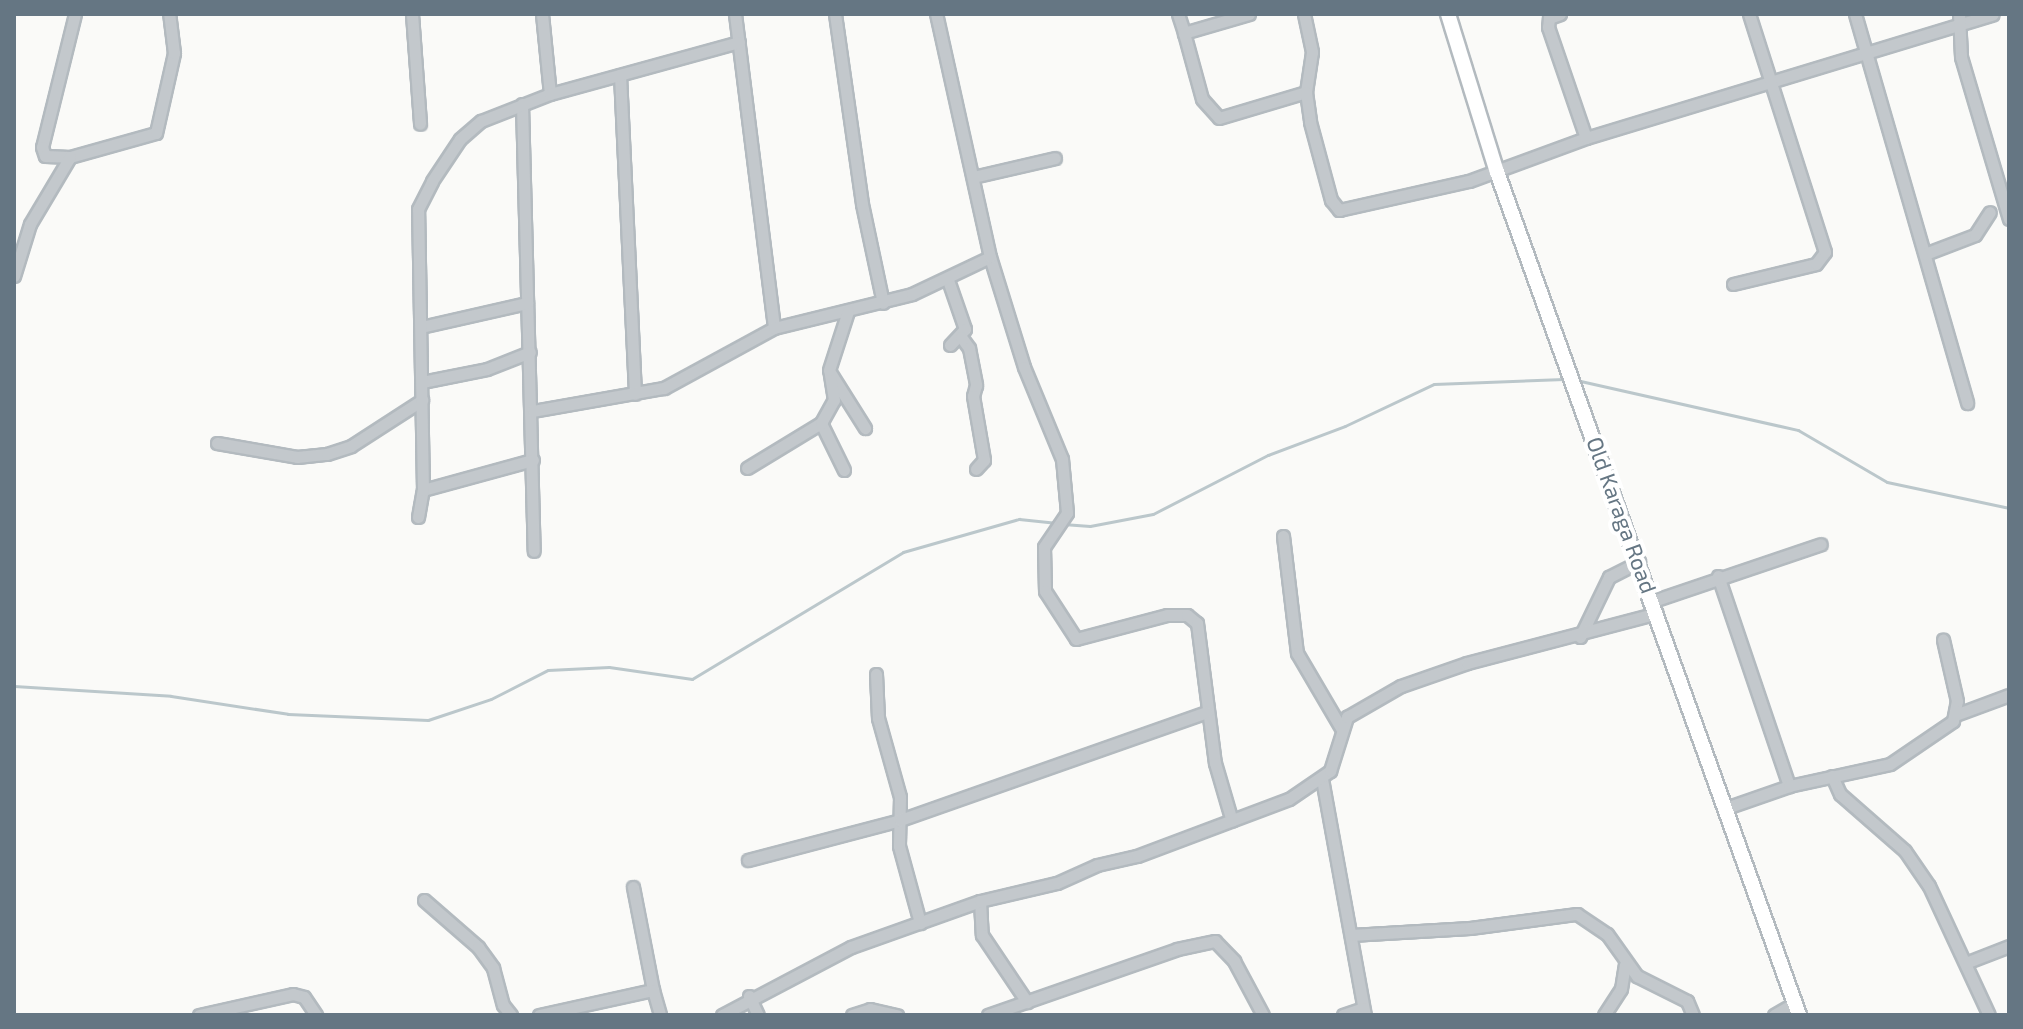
<!DOCTYPE html>
<style>
body{margin:0}
#map{position:relative;width:2023px;height:1029px;overflow:hidden;background:#fafaf8;font-family:"Exo 2",sans-serif}
div>[style]{position:absolute}
.stream>*{height:3px;margin:-1.5px;padding:0 1.5px;transform-origin:1.5px;border-radius:1.5px;background:#bbc7cb}
.roads{filter:drop-shadow(2px 0 #b3babf) drop-shadow(-2px 0 #b3babf) drop-shadow(0 2px #b3babf) drop-shadow(0 -2px #b3babf)}
.street>*{height:11px;margin:-5.5px;padding:0 5.5px;transform-origin:5.5px;border-radius:5.5px;background:#c3c8cc}
.secondary>*{height:14px;margin:-7px;padding:0 7px;transform-origin:7px;border-radius:7px;background:#fff}
span{translate:-50% -50%;white-space:nowrap;text-align:center;line-height:1.15;-webkit-text-stroke:8px #fff;paint-order:stroke}
.street-label{font-size:22px;color:#657683}
.frame{position:absolute;inset:0;border:16px solid #657683;pointer-events:none}
</style>
<div id="map">
<div class="stream">
<i style="left:1576px;top:380px;width:228px;rotate:12.7deg"></i>
<i style="left:1798px;top:430px;width:103px;rotate:30.3deg"></i>
<i style="left:1887px;top:482px;width:125px;rotate:12deg"></i>
<i style="left:1063px;top:524px;width:27px;rotate:4deg"></i>
<i style="left:1090px;top:526px;width:64px;rotate:-10.8deg"></i>
<i style="left:1153px;top:514px;width:129px;rotate:-27.2deg"></i>
<i style="left:1268px;top:455px;width:82px;rotate:-20.6deg"></i>
<i style="left:1345px;top:426px;width:98px;rotate:-25.3deg"></i>
<i style="left:1434px;top:384px;width:130px;rotate:-2.2deg"></i>
<i style="left:14px;top:686px;width:157px;rotate:3.6deg"></i>
<i style="left:171px;top:696px;width:118px;rotate:8.7deg"></i>
<i style="left:288px;top:714px;width:140px;rotate:2.5deg"></i>
<i style="left:428px;top:720px;width:66px;rotate:-18.4deg"></i>
<i style="left:491px;top:699px;width:64px;rotate:-27deg"></i>
<i style="left:548px;top:670px;width:61px;rotate:-2.8deg"></i>
<i style="left:609px;top:667px;width:84px;rotate:8.2deg"></i>
<i style="left:692px;top:679px;width:246px;rotate:-31deg"></i>
<i style="left:903px;top:552px;width:121px;rotate:-15.9deg"></i>
<i style="left:1019px;top:519px;width:36px;rotate:6deg"></i>
</div>
<div class="roads">
<div class="street">
<i style="left:75px;top:14px;width:137px;rotate:103.9deg"></i>
<i style="left:42px;top:147px;width:9px;rotate:72deg"></i>
<i style="left:45px;top:156px;width:25px;rotate:2deg"></i>
<i style="left:70px;top:157px;width:89px;rotate:-15.6deg"></i>
<i style="left:156px;top:133px;width:82px;rotate:-77.3deg"></i>
<i style="left:174px;top:53px;width:39px;rotate:-97deg"></i>
<i style="left:412px;top:14px;width:110px;rotate:85.8deg"></i>
<i style="left:542px;top:14px;width:80px;rotate:84.3deg"></i>
<i style="left:735px;top:14px;width:316px;rotate:82.9deg"></i>
<i style="left:835px;top:14px;width:192px;rotate:81.9deg"></i>
<i style="left:862px;top:204px;width:101px;rotate:78deg"></i>
<i style="left:1178px;top:14px;width:20px;rotate:72deg"></i>
<i style="left:1249px;top:14px;width:68px;rotate:163.7deg"></i>
<i style="left:1184px;top:33px;width:68px;rotate:74.7deg"></i>
<i style="left:1202px;top:99px;width:25px;rotate:48deg"></i>
<i style="left:1219px;top:118px;width:91px;rotate:-16.6deg"></i>
<i style="left:1304px;top:14px;width:39px;rotate:78deg"></i>
<i style="left:1312px;top:52px;width:40px;rotate:98.5deg"></i>
<i style="left:1306px;top:92px;width:30px;rotate:82deg"></i>
<i style="left:1310px;top:122px;width:81px;rotate:74.9deg"></i>
<i style="left:1331px;top:200px;width:13px;rotate:51deg"></i>
<i style="left:1339px;top:210px;width:133px;rotate:-12.6deg"></i>
<i style="left:1469px;top:181px;width:125px;rotate:-20.2deg"></i>
<i style="left:1586px;top:138px;width:425px;rotate:-16.9deg"></i>
<i style="left:1560px;top:14px;width:12px;rotate:160deg"></i>
<i style="left:1549px;top:18px;width:9px;rotate:96deg"></i>
<i style="left:1548px;top:27px;width:117px;rotate:71.1deg"></i>
<i style="left:1855px;top:14px;width:405px;rotate:73.9deg"></i>
<i style="left:1959px;top:14px;width:43px;rotate:87.3deg"></i>
<i style="left:1961px;top:57px;width:169px;rotate:73.5deg"></i>
<i style="left:620px;top:75px;width:319px;rotate:87.3deg"></i>
<i style="left:522px;top:104px;width:447px;rotate:88.5deg"></i>
<i style="left:973px;top:177px;width:84px;rotate:-13deg"></i>
<i style="left:1925px;top:254px;width:53px;rotate:-20.8deg"></i>
<i style="left:1975px;top:235px;width:27px;rotate:-57deg"></i>
<i style="left:990px;top:257px;width:115px;rotate:72.8deg"></i>
<i style="left:1024px;top:367px;width:100px;rotate:67.6deg"></i>
<i style="left:1062px;top:459px;width:54px;rotate:84.7deg"></i>
<i style="left:1067px;top:513px;width:41px;rotate:124.1deg"></i>
<i style="left:1044px;top:547px;width:44px;rotate:88.7deg"></i>
<i style="left:1045px;top:591px;width:57px;rotate:57.1deg"></i>
<i style="left:1076px;top:639px;width:94px;rotate:-14.8deg"></i>
<i style="left:1167px;top:615px;width:20px"></i>
<i style="left:1187px;top:615px;width:13px;rotate:39deg"></i>
<i style="left:1197px;top:623px;width:141px;rotate:82.7deg"></i>
<i style="left:1215px;top:763px;width:60px;rotate:73.7deg"></i>
<i style="left:14px;top:276px;width:54px;rotate:-72.9deg"></i>
<i style="left:30px;top:224px;width:78px;rotate:-59.2deg"></i>
<i style="left:948px;top:280px;width:52px;rotate:70.9deg"></i>
<i style="left:965px;top:329px;width:22px;rotate:133deg"></i>
<i style="left:1733px;top:284px;width:85px;rotate:-13.5deg"></i>
<i style="left:1816px;top:264px;width:15px;rotate:-53deg"></i>
<i style="left:1825px;top:252px;width:250px;rotate:-107.7deg"></i>
<i style="left:421px;top:327px;width:109px;rotate:-12.8deg"></i>
<i style="left:961px;top:337px;width:14px;rotate:54deg"></i>
<i style="left:969px;top:348px;width:38px;rotate:79deg"></i>
<i style="left:976px;top:385px;width:11px;rotate:105deg"></i>
<i style="left:973px;top:396px;width:65px;rotate:80.2deg"></i>
<i style="left:984px;top:460px;width:12px;rotate:132deg"></i>
<i style="left:831px;top:374px;width:64px;rotate:57.8deg"></i>
<i style="left:422px;top:382px;width:66px;rotate:-11.3deg"></i>
<i style="left:487px;top:369px;width:46px;rotate:-21.6deg"></i>
<i style="left:533px;top:411px;width:133px;rotate:-10deg"></i>
<i style="left:664px;top:388px;width:125px;rotate:-28.6deg"></i>
<i style="left:774px;top:328px;width:142px;rotate:-13.8deg"></i>
<i style="left:912px;top:294px;width:86px;rotate:-25.4deg"></i>
<i style="left:990px;top:257px;width:249px;rotate:-102.5deg"></i>
<i style="left:217px;top:443px;width:81px;rotate:9.9deg"></i>
<i style="left:297px;top:457px;width:30px;rotate:-6deg"></i>
<i style="left:327px;top:454px;width:25px;rotate:-18deg"></i>
<i style="left:351px;top:446px;width:85px;rotate:-32.9deg"></i>
<i style="left:747px;top:468px;width:87px;rotate:-31.3deg"></i>
<i style="left:844px;top:470px;width:52px;rotate:-116.1deg"></i>
<i style="left:821px;top:423px;width:26px;rotate:-61deg"></i>
<i style="left:834px;top:400px;width:30px;rotate:-99deg"></i>
<i style="left:829px;top:370px;width:62px;rotate:-72.1deg"></i>
<i style="left:423px;top:490px;width:114px;rotate:-15.3deg"></i>
<i style="left:418px;top:517px;width:27px;rotate:-80deg"></i>
<i style="left:423px;top:490px;width:281px;rotate:-91deg"></i>
<i style="left:418px;top:209px;width:31px;rotate:-63deg"></i>
<i style="left:432px;top:181px;width:50px;rotate:-56.3deg"></i>
<i style="left:460px;top:139px;width:28px;rotate:-41deg"></i>
<i style="left:481px;top:121px;width:74px;rotate:-21.4deg"></i>
<i style="left:550px;top:94px;width:196px;rotate:-15.4deg"></i>
<i style="left:1283px;top:536px;width:118px;rotate:83.2deg"></i>
<i style="left:1297px;top:653px;width:87px;rotate:59.6deg"></i>
<i style="left:1718px;top:576px;width:222px;rotate:71.3deg"></i>
<i style="left:1653px;top:601px;width:177px;rotate:-18.7deg"></i>
<i style="left:1580px;top:637px;width:67px;rotate:-64.2deg"></i>
<i style="left:1609px;top:577px;width:34px;rotate:-27deg"></i>
<i style="left:876px;top:674px;width:44px;rotate:87.4deg"></i>
<i style="left:878px;top:718px;width:82px;rotate:74.4deg"></i>
<i style="left:900px;top:797px;width:49px;rotate:91.2deg"></i>
<i style="left:899px;top:846px;width:80px;rotate:74.7deg"></i>
<i style="left:1958px;top:714px;width:54px;rotate:-20.4deg"></i>
<i style="left:1832px;top:776px;width:20px;rotate:66deg"></i>
<i style="left:1840px;top:794px;width:86px;rotate:41.2deg"></i>
<i style="left:1905px;top:851px;width:42px;rotate:55.6deg"></i>
<i style="left:1929px;top:886px;width:142px;rotate:65.1deg"></i>
<i style="left:1322px;top:779px;width:240px;rotate:79.7deg"></i>
<i style="left:1726px;top:808px;width:67px;rotate:-19.2deg"></i>
<i style="left:1789px;top:786px;width:103px;rotate:-12.3deg"></i>
<i style="left:1890px;top:764px;width:76px;rotate:-34.3deg"></i>
<i style="left:1953px;top:721px;width:20px;rotate:-79deg"></i>
<i style="left:1957px;top:701px;width:63px;rotate:-102.9deg"></i>
<i style="left:748px;top:860px;width:157px;rotate:-14.7deg"></i>
<i style="left:900px;top:820px;width:325px;rotate:-19.4deg"></i>
<i style="left:633px;top:887px;width:105px;rotate:79deg"></i>
<i style="left:424px;top:900px;width:72px;rotate:41deg"></i>
<i style="left:478px;top:947px;width:26px;rotate:54deg"></i>
<i style="left:493px;top:968px;width:38px;rotate:75deg"></i>
<i style="left:503px;top:1005px;width:13px;rotate:51deg"></i>
<i style="left:980px;top:901px;width:34px;rotate:87deg"></i>
<i style="left:982px;top:935px;width:81px;rotate:56.1deg"></i>
<i style="left:1351px;top:935px;width:119px;rotate:-3.4deg"></i>
<i style="left:1470px;top:928px;width:108px;rotate:-7.5deg"></i>
<i style="left:1577px;top:914px;width:36px;rotate:34deg"></i>
<i style="left:1607px;top:934px;width:52px;rotate:54.5deg"></i>
<i style="left:1637px;top:976px;width:56px;rotate:26.6deg"></i>
<i style="left:1687px;top:1001px;width:15px;rotate:67deg"></i>
<i style="left:1968px;top:962px;width:44px;rotate:-21.3deg"></i>
<i style="left:749px;top:996px;width:21px;rotate:65deg"></i>
<i style="left:199px;top:1015px;width:96px;rotate:-12.6deg"></i>
<i style="left:293px;top:994px;width:11px;rotate:15deg"></i>
<i style="left:304px;top:997px;width:22px;rotate:56deg"></i>
<i style="left:539px;top:1015px;width:117px;rotate:-12.4deg"></i>
<i style="left:653px;top:990px;width:26px;rotate:74deg"></i>
<i style="left:722px;top:1015px;width:146px;rotate:-27.8deg"></i>
<i style="left:851px;top:947px;width:137px;rotate:-19.6deg"></i>
<i style="left:980px;top:901px;width:79px;rotate:-13.2deg"></i>
<i style="left:1057px;top:883px;width:44px;rotate:-24.2deg"></i>
<i style="left:1097px;top:865px;width:41px;rotate:-12.7deg"></i>
<i style="left:1137px;top:856px;width:162px;rotate:-20.6deg"></i>
<i style="left:1289px;top:799px;width:50px;rotate:-34.3deg"></i>
<i style="left:1330px;top:771px;width:57px;rotate:-72.5deg"></i>
<i style="left:1347px;top:717px;width:62px;rotate:-29.9deg"></i>
<i style="left:1401px;top:686px;width:70px;rotate:-19.2deg"></i>
<i style="left:1467px;top:663px;width:196px;rotate:-14.7deg"></i>
<i style="left:852px;top:1015px;width:19px;rotate:-18deg"></i>
<i style="left:870px;top:1009px;width:28px;rotate:13deg"></i>
<i style="left:988px;top:1015px;width:200px;rotate:-19.2deg"></i>
<i style="left:1177px;top:949px;width:39px;rotate:-12deg"></i>
<i style="left:1215px;top:941px;width:28px;rotate:46deg"></i>
<i style="left:1234px;top:961px;width:61px;rotate:61.8deg"></i>
<i style="left:1343px;top:1015px;width:21px;rotate:-19deg"></i>
<i style="left:1604px;top:1015px;width:31px;rotate:-57deg"></i>
<i style="left:1621px;top:989px;width:24px;rotate:-81deg"></i>
<i style="left:1774px;top:1015px;width:24px;rotate:-30deg"></i>
</div>
<div class="secondary">
<i style="left:1448px;top:14px;width:165px;rotate:72.8deg"></i>
<i style="left:1497px;top:172px;width:895px;rotate:70.29deg"></i>
</div>
</div>
<div class="street-label">
<span style="left:1622px;top:515px;rotate:70deg">Old Karaga Road</span>
</div>
<div class="frame"></div>
</div>
